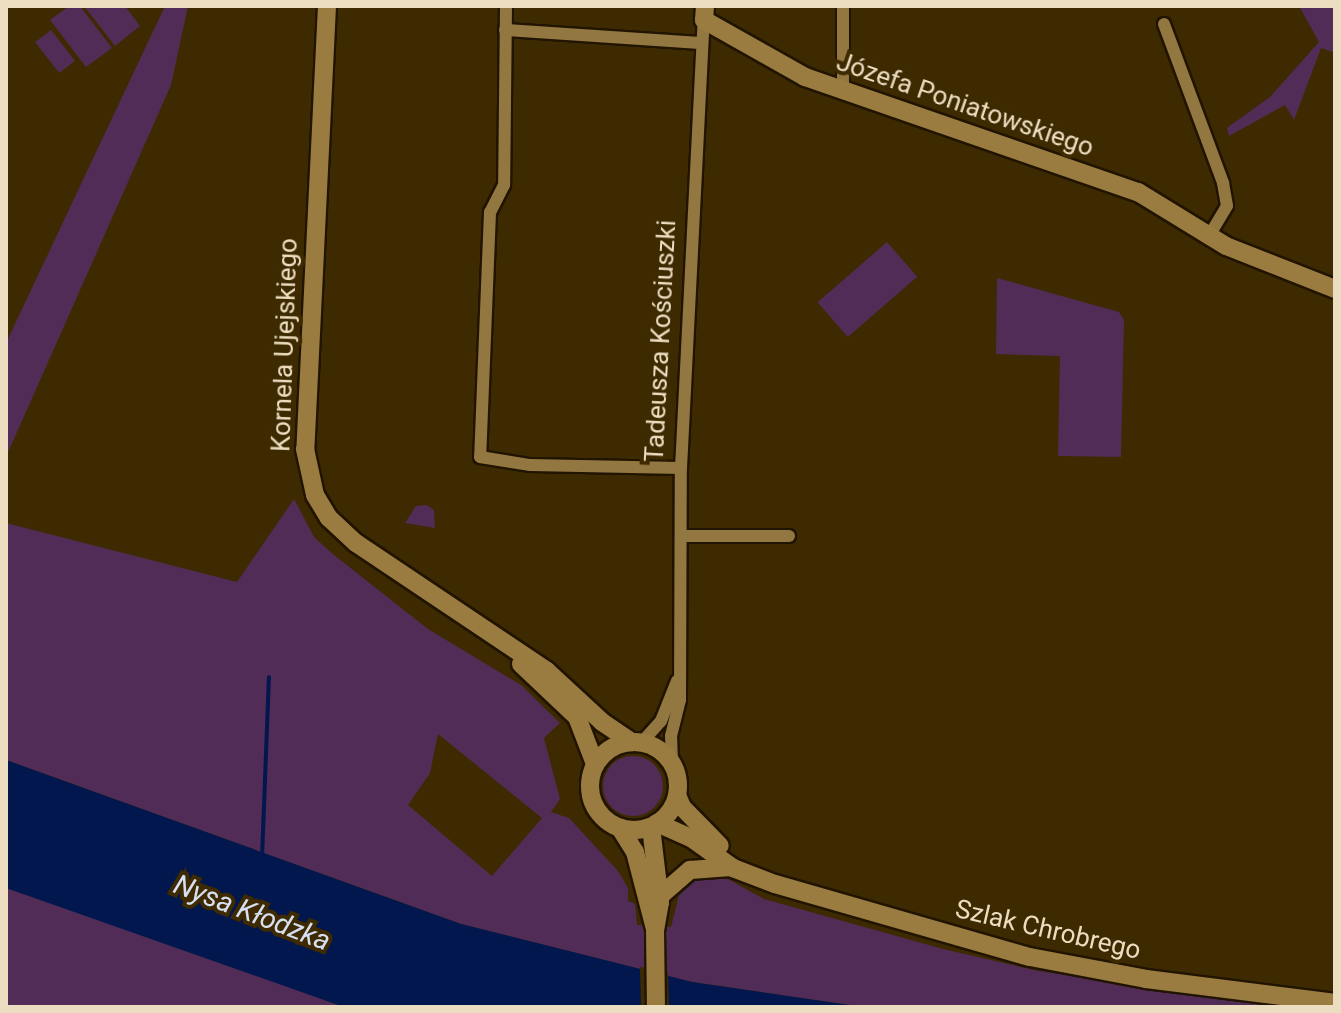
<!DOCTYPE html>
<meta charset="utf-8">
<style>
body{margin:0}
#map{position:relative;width:1341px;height:1013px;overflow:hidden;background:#3e2a00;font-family:Roboto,sans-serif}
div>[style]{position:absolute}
.green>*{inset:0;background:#512c56;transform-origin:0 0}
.round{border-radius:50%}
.water>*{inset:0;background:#01174e}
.pier>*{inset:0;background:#3e2a00}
.stream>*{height:4px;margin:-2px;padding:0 2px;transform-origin:2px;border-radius:2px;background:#01174e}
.roads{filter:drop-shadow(2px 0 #211400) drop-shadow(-2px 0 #211400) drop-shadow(0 2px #211400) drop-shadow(0 -2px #211400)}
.street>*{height:12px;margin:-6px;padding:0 6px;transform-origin:6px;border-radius:6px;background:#937741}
.secondary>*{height:18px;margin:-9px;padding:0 9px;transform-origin:9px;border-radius:9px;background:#9a7c41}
.secondary>.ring{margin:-9px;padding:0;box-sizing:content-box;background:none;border:18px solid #9a7c41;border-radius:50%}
span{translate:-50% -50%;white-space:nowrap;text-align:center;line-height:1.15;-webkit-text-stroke:8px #3e2a00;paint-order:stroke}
.street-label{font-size:26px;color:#ecddc1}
.water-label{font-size:28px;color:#d6e0f2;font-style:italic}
.frame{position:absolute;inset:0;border:8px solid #ecddc1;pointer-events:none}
</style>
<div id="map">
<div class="green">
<i style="clip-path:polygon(69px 6px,80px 6px,112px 48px,86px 67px,50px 20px)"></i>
<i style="clip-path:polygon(84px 6px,125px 6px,140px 26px,115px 46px)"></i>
<i style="clip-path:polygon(165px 6px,188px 6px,171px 85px,6px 457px,6px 343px)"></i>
<i style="clip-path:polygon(1299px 6px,1335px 6px,1335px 53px,1321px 48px,1294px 120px,1285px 105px,1229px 136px,1227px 128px,1270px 97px,1319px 42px)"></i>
<i style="left:51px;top:30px;width:39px;height:20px;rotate:52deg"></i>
<i style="left:887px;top:242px;width:46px;height:92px;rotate:49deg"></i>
<i style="clip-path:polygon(997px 278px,1119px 312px,1124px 320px,1121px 457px,1058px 456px,1060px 356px,996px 354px)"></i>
<i style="clip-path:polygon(evenodd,294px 499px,314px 537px,334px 555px,428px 629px,521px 685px,560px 723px,544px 738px,560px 799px,551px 812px,569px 818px,618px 871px,628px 888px,628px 901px,635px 904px,637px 925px,671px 927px,680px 891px,696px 878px,717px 873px,764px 899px,943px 949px,1038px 971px,1299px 1007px,863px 1007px,692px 982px,461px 924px,6px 760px,6px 523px,237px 582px,294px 499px,438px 734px,542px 818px,492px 876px,408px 805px,430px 773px,438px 734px)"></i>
<i style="clip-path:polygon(427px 505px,434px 510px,435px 528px,405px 523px,416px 506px)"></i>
<i class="round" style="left:603px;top:756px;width:60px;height:60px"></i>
<i style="clip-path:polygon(6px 888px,141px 933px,344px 1007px,6px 1007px)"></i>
</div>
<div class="water">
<i style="clip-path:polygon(6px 760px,461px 924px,692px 982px,863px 1007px,344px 1007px,6px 888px)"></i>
</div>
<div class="pier">
<i style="clip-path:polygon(640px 967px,668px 973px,669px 1007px,641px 1007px)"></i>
</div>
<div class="stream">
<i style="left:262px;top:858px;width:181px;rotate:-87.8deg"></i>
</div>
<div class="roads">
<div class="street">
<i style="left:506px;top:6px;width:179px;rotate:90.6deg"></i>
<i style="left:504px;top:185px;width:30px;rotate:117deg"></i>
<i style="left:490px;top:212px;width:245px;rotate:92.3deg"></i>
<i style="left:480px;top:457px;width:51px;rotate:9.1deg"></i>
<i style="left:530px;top:465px;width:151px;rotate:1.1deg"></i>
<i style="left:1164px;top:24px;width:170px;rotate:69.6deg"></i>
<i style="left:1223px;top:183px;width:23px;rotate:80deg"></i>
<i style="left:1227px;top:206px;width:35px;rotate:121deg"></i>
<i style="left:505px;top:30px;width:197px;rotate:3.8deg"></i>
<i style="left:843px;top:93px;width:87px;rotate:-90deg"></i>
<i style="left:681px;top:536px;width:108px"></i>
<i style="left:642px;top:742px;width:28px;rotate:-48deg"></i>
<i style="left:661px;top:721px;width:43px;rotate:-68.2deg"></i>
<i style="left:672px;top:763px;width:27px;rotate:-92deg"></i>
<i style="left:671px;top:736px;width:37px;rotate:-76deg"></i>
<i style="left:680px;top:700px;width:232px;rotate:-89.8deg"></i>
<i style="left:681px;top:468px;width:449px;rotate:-87.1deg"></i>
</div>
<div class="secondary">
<i style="left:327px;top:6px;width:444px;rotate:92.8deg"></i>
<i style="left:305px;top:449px;width:47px;rotate:77.7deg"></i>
<i style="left:315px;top:495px;width:27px;rotate:59deg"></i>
<i style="left:329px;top:518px;width:37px;rotate:43deg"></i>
<i style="left:356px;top:543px;width:230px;rotate:33.8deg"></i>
<i style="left:547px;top:671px;width:75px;rotate:42.8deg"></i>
<i style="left:602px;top:722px;width:36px;rotate:34deg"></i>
<i style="left:705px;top:6px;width:14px;rotate:94deg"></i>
<i style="left:704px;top:20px;width:116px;rotate:29.4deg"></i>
<i style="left:805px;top:77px;width:352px;rotate:19.1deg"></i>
<i style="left:1138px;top:192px;width:103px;rotate:31.5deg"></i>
<i style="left:1226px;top:246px;width:117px;rotate:21.5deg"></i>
<i style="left:521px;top:664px;width:77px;rotate:43.4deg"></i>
<i style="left:577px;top:717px;width:50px;rotate:69deg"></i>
<i class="ring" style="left:590px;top:742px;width:70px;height:70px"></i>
<i style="left:677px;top:795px;width:13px;rotate:67deg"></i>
<i style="left:682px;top:807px;width:54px;rotate:45.7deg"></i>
<i style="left:657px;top:823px;width:37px;rotate:24deg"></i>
<i style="left:691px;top:838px;width:52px;rotate:35.5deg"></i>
<i style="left:733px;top:868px;width:45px;rotate:20.9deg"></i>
<i style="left:775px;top:884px;width:265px;rotate:16deg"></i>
<i style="left:1030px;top:957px;width:118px;rotate:10.7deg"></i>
<i style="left:1146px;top:979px;width:191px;rotate:7.2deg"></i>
<i style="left:651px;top:827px;width:76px;rotate:83.2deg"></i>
<i style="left:660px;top:902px;width:27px;rotate:100deg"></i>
<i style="left:655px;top:929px;width:78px;rotate:89.3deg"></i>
<i style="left:620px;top:828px;width:28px;rotate:58deg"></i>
<i style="left:635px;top:852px;width:80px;rotate:75.4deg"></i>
<i style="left:660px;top:896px;width:40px;rotate:-41deg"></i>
<i style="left:690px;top:870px;width:41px;rotate:-4.2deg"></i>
</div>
</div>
<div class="street-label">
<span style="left:965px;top:105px;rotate:19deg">Józefa Poniatowskiego</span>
<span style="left:661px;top:341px;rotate:-87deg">Tadeusza Kościuszki</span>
<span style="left:285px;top:345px;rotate:-88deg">Kornela Ujejskiego</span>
<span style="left:1048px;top:930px;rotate:13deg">Szlak Chrobrego</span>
</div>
<div class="water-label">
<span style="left:252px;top:913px;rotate:21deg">Nysa Kłodzka</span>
</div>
<div class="frame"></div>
</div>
